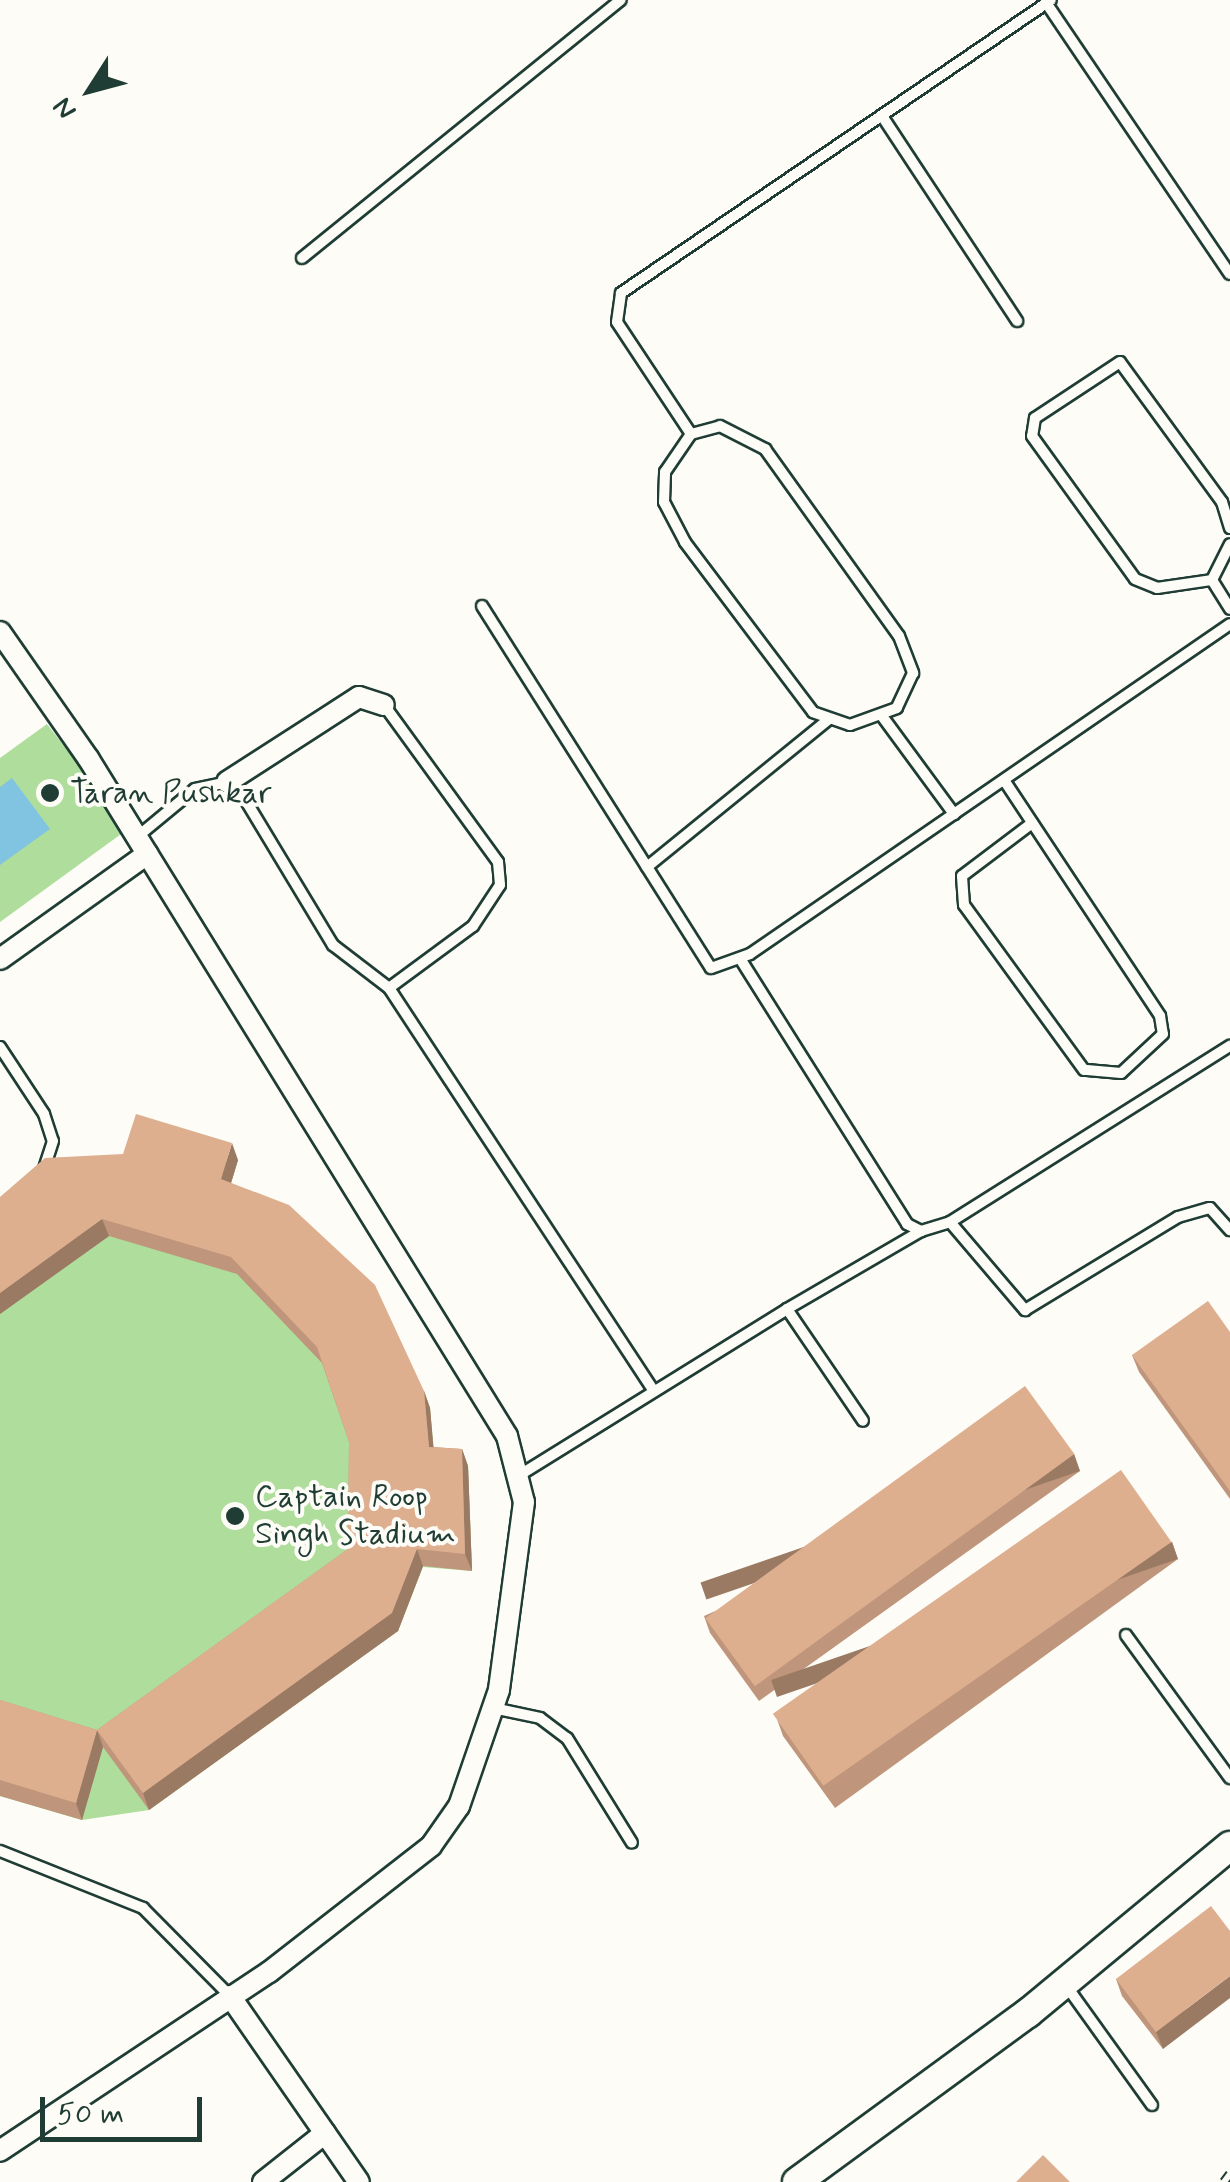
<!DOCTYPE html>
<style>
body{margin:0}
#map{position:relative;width:1230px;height:2182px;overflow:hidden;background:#fdfcf7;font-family:Mynerve,sans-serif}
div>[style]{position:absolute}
.green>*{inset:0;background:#afdd9c}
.water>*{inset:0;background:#80c4e1}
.roads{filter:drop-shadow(2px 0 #1f3d34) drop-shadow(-2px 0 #1f3d34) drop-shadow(0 2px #1f3d34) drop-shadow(0 -2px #1f3d34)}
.service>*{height:10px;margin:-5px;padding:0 5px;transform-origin:5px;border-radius:5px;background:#fdfcf7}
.minor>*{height:20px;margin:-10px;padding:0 10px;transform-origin:10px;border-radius:10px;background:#fdfcf7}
.tertiary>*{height:28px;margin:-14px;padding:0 14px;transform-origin:14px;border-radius:14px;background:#fdfcf7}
.rail>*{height:10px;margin-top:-5px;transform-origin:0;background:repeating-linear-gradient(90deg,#fdfcf7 0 19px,#1f3d34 0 38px);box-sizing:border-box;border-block:2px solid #1f3d34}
.wall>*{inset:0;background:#bf967b}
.shaded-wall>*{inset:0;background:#9b7a64;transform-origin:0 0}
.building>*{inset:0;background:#deaf8f;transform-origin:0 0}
.dots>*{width:28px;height:28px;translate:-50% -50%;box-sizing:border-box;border:5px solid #fdfcf7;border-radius:50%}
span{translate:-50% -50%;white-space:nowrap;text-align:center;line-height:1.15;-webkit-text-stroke:8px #fdfcf7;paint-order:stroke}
.poi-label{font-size:32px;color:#1f3d34}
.left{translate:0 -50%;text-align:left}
.north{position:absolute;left:40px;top:40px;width:100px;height:100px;-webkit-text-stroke:8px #fdfcf7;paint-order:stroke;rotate:234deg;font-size:28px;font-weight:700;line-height:40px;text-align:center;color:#1f3d34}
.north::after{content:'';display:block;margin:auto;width:35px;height:45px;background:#1f3d34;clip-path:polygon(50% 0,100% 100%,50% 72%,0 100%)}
.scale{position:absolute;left:40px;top:2097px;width:162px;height:45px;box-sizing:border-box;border:5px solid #1f3d34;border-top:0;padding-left:12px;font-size:30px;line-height:35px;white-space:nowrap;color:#1f3d34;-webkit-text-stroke:8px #fdfcf7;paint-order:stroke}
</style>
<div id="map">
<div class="green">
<i style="clip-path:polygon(47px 724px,128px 829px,0 922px,0 758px)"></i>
<i style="clip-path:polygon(142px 1131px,238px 1160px,227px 1196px,381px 1302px,430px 1408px,435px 1464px,468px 1466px,472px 1571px,423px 1567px,398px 1631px,149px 1810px,82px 1820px,0 1796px,0 1220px,129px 1171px)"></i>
</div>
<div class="water">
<i style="clip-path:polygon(12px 778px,50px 829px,0 865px,0 787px)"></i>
</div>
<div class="roads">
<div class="service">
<i style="left:1047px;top:4px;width:326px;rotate:55.9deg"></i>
<i style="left:884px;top:119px;width:242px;rotate:56.6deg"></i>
<i style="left:302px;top:258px;width:410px;rotate:-39deg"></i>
<i style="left:720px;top:426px;width:51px;rotate:27.1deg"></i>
<i style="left:765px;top:449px;width:230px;rotate:54.4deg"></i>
<i style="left:899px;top:636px;width:40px;rotate:69deg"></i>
<i style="left:913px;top:673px;width:38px;rotate:115deg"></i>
<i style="left:897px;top:708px;width:50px;rotate:160.1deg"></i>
<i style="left:850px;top:725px;width:39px;rotate:-161deg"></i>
<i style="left:813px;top:712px;width:213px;rotate:-127deg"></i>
<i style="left:685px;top:542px;width:45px;rotate:-117.7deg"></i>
<i style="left:664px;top:502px;width:30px;rotate:-88deg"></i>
<i style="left:665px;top:472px;width:46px;rotate:-55.6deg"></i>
<i style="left:691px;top:434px;width:30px;rotate:-15deg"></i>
<i style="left:691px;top:434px;width:134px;rotate:-123.5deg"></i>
<i style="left:617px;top:322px;width:29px;rotate:-82deg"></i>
<i style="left:621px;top:293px;width:520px;rotate:-34.27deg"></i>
<i style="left:1230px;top:528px;width:27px;rotate:-107deg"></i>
<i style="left:1222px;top:502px;width:173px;rotate:-126.1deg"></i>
<i style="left:1120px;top:362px;width:102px;rotate:146.6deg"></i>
<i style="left:1035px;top:418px;width:18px;rotate:99deg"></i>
<i style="left:1032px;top:436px;width:176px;rotate:54.2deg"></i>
<i style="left:1135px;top:579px;width:24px;rotate:22deg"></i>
<i style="left:1157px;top:588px;width:56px;rotate:-8.3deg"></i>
<i style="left:1212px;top:580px;width:40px;rotate:-63.4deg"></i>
<i style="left:1212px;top:580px;width:34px;rotate:58deg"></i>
<i style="left:482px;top:606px;width:428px;rotate:57.7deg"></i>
<i style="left:711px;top:968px;width:41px;rotate:-19.7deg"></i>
<i style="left:750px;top:954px;width:582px;rotate:-34.51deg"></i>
<i style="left:384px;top:705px;width:194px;rotate:54deg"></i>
<i style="left:498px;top:862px;width:23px;rotate:85deg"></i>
<i style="left:500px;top:885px;width:49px;rotate:123.4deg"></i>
<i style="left:473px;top:926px;width:104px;rotate:143.6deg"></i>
<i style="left:882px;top:716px;width:122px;rotate:53.7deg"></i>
<i style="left:1004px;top:780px;width:283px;rotate:56.5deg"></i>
<i style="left:1160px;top:1016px;width:18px;rotate:81deg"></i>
<i style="left:1163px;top:1034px;width:57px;rotate:137.1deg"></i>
<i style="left:1121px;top:1073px;width:37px;rotate:-175deg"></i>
<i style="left:1084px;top:1070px;width:204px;rotate:-126deg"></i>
<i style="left:964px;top:905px;width:29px;rotate:-94deg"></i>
<i style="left:962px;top:876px;width:88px;rotate:-37.1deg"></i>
<i style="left:137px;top:837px;width:75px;rotate:-39.6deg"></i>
<i style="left:195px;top:789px;width:33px;rotate:-12deg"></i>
<i style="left:227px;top:782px;width:16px;rotate:35deg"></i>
<i style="left:240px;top:791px;width:180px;rotate:58.9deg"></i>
<i style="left:333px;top:945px;width:71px;rotate:37.5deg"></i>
<i style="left:389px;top:988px;width:480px;rotate:56.7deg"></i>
<i style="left:647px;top:867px;width:233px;rotate:-39.1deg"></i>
<i style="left:741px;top:960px;width:312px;rotate:57.8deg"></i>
<i style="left:907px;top:1224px;width:16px;rotate:27deg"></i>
<i style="left:921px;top:1231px;width:30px;rotate:-17deg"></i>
<i style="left:950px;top:1222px;width:331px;rotate:-32.2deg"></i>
<i style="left:0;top:1047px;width:80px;rotate:56.7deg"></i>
<i style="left:44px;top:1114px;width:28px;rotate:72deg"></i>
<i style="left:53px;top:1141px;width:29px;rotate:108deg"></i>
<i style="left:950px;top:1222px;width:116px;rotate:49.6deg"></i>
<i style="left:1025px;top:1310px;width:179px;rotate:-31.3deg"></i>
<i style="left:1178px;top:1217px;width:33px;rotate:-16deg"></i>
<i style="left:1210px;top:1208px;width:30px;rotate:48deg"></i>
<i style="left:787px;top:1309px;width:155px;rotate:-30.2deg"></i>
<i style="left:523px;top:1473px;width:311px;rotate:-31.8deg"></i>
<i style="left:787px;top:1309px;width:135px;rotate:55.8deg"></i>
<i style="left:1126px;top:1635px;width:177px;rotate:54deg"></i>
<i style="left:493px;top:1708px;width:48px;rotate:12deg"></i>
<i style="left:540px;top:1718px;width:34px;rotate:37deg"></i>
<i style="left:567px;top:1738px;width:123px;rotate:58.2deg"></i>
<i style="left:0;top:1851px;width:154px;rotate:21.7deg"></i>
<i style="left:143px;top:1908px;width:124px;rotate:45.3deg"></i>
<i style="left:1065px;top:1984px;width:149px;rotate:54.3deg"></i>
</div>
<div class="minor">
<i style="left:0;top:632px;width:154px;rotate:55.1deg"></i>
<i style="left:88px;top:758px;width:797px;rotate:58.28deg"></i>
<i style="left:507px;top:1436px;width:68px;rotate:75.6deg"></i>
<i style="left:524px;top:1502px;width:190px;rotate:97.6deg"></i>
<i style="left:499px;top:1690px;width:123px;rotate:109deg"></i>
<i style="left:459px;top:1806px;width:49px;rotate:125deg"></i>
<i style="left:431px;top:1846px;width:205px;rotate:142.1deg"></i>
<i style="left:269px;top:1972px;width:323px;rotate:146.4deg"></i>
<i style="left:227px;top:782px;width:157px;rotate:-32.8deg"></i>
<i style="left:359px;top:697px;width:26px;rotate:18deg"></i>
<i style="left:0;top:959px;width:181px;rotate:-35.5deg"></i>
<i style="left:230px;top:1996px;width:226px;rotate:55.3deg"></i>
<i style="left:263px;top:2182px;width:79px;rotate:-38.3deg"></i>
</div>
<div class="tertiary">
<i style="left:797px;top:2182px;width:286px;rotate:-36.2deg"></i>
<i style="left:1028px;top:2013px;width:262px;rotate:-39.6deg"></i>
</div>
</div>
<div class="rail">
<i style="left:1224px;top:2182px;width:10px;rotate:-53deg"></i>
</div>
<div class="wall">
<i style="clip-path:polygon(238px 1160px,231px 1183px,424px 1391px,430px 1408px,433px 1447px,462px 1449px,468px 1466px,472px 1571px,423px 1566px,398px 1631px,149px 1810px,103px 1747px,82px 1820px,0 1796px,0 1700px,97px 1730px,348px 1549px,349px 1442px,322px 1363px,237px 1274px,109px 1236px,0 1314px,0 1197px)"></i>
<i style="clip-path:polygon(1230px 1332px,1230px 1499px,1139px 1372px,1132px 1355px)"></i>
<i style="clip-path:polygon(1074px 1454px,1080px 1471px,759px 1701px,710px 1633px,704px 1616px)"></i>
<i style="clip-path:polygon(1172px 1542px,1178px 1559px,835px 1808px,783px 1736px,777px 1719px)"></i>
<i style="clip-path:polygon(1230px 1931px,1163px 2049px,1122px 1996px,1116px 1979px)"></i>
</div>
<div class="shaded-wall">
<i style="clip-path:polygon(232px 1143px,238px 1160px,227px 1196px,221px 1179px)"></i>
<i style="clip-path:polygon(102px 1219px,109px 1236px,0 1314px,0 1293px)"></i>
<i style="clip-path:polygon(424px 1391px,430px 1408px,435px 1464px,429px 1447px)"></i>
<i style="clip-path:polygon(462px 1449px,468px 1466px,472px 1571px,465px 1554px)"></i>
<i style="left:1074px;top:1454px;width:18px;height:395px;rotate:71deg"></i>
<i style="left:1172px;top:1542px;width:18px;height:424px;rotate:71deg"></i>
<i style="clip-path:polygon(417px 1549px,423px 1566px,398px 1631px,149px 1810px,143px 1793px)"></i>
<i style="clip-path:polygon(97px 1730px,103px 1747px,82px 1820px,76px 1803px)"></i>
<i style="clip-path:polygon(1230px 1976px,1230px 1998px,1163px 2049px,1156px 2032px)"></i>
</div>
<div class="building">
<i style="clip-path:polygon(136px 1114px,232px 1143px,221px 1179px,289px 1205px,375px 1285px,424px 1391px,429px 1447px,462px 1449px,465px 1554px,417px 1549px,392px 1613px,143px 1793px,97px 1730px,348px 1549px,349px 1442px,317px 1347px,231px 1257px,102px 1219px,0 1293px,0 1197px,45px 1158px,123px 1154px)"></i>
<i style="clip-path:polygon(1208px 1301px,1230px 1332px,1230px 1491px,1132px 1355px)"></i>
<i style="left:1025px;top:1386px;width:84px;height:395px;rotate:54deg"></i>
<i style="left:1121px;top:1470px;width:88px;height:425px;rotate:55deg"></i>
<i style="clip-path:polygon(0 1700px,97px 1730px,76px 1803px,0 1780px)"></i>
<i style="clip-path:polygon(1211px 1906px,1230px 1931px,1230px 1976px,1156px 2032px,1116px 1979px)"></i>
<i style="clip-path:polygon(1043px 2155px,1070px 2182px,1016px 2182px)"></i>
</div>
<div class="dots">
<i style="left:50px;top:793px;background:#1f3d34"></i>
<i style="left:235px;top:1516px;background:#1f3d34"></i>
</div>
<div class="poi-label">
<span class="left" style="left:70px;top:793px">Taran Pushkar</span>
<span class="left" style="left:255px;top:1516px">Captain Roop<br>Singh Stadium</span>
</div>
<div class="north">N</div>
<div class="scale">50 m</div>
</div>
